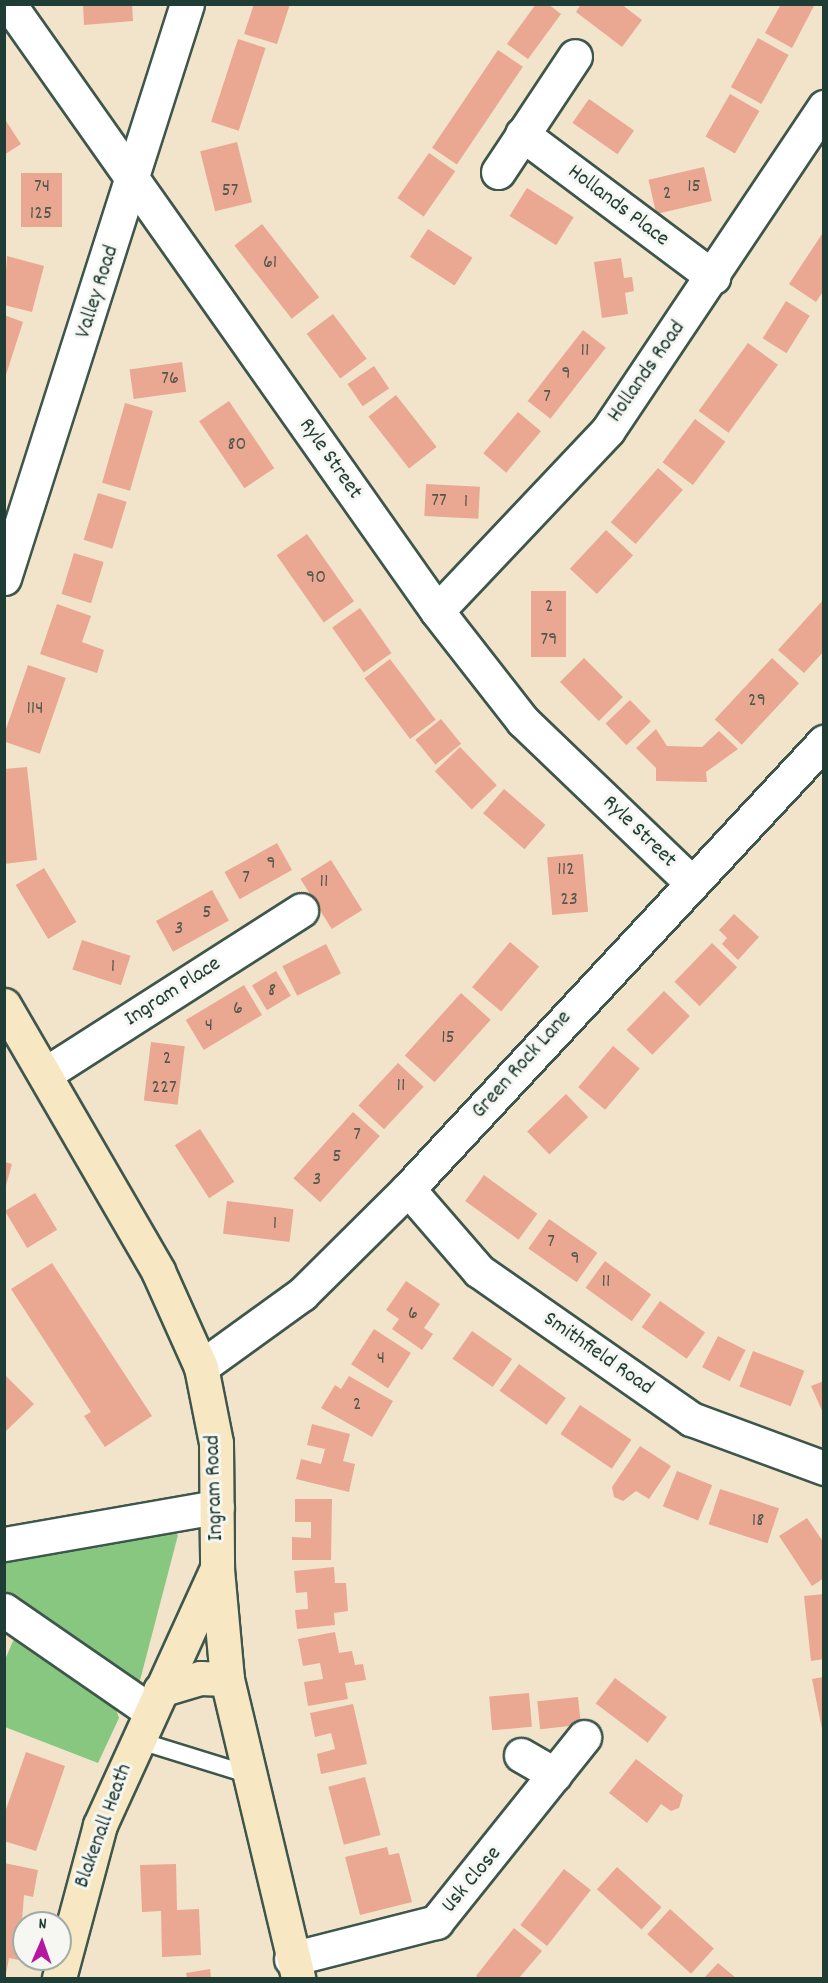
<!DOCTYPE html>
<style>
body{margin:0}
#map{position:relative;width:828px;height:1983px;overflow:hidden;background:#f1e4cb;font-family:Dekko,sans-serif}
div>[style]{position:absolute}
.green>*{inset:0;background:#87c77f}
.building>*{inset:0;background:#eaa892;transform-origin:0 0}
.roads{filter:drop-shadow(2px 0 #3e564b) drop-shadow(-2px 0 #3e564b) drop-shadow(0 2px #3e564b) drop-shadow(0 -2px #3e564b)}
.lane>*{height:16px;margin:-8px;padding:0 8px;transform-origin:8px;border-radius:8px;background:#fff}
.street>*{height:33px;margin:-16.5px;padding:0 16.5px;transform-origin:16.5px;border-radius:16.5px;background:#fff}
.secondary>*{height:33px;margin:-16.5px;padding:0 16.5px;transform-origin:16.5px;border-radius:16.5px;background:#f8e7c3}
span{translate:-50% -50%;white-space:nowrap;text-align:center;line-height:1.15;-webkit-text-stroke:6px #f6f6f2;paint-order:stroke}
.number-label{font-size:20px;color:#52584c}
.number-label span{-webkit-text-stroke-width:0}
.street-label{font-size:22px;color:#1f3d34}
.frame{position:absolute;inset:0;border:6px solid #1f3d34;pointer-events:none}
.north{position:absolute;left:12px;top:1911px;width:60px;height:60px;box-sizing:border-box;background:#f6f6f2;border:2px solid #a0aca6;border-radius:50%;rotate:2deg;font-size:16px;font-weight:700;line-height:24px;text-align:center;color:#1f3d34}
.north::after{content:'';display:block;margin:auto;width:21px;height:27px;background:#b5179e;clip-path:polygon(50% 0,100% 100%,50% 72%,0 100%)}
</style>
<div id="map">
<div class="green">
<i style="clip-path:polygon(165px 1527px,178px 1535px,138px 1688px,5px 1593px,5px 1556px)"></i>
<i style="clip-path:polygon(16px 1634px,114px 1703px,119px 1718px,98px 1763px,5px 1727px,4px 1662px)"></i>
</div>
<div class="building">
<i style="clip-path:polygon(83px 4px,132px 4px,133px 21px,84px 25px)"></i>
<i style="clip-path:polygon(254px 4px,290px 4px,277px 44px,244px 34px)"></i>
<i style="clip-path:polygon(536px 4px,548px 4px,561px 14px,528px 59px,507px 44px)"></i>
<i style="clip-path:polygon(581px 4px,621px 4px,642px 20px,622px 47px,576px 12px)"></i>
<i style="clip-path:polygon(781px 4px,815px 4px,792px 48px,765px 33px)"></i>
<i style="left:758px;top:38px;width:35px;height:56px;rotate:29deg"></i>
<i style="left:238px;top:39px;width:29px;height:87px;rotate:18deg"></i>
<i style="left:498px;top:50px;width:30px;height:118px;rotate:34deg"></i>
<i style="left:730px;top:94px;width:34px;height:49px;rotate:30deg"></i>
<i style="left:589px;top:99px;width:55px;height:29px;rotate:35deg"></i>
<i style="clip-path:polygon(4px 118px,21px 144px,4px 155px)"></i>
<i style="left:237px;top:142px;width:62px;height:38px;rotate:76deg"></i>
<i style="left:429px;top:153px;width:32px;height:55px;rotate:35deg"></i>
<i style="left:704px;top:167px;width:35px;height:57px;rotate:77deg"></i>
<i style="left:21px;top:173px;width:41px;height:54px"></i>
<i style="left:527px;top:188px;width:55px;height:33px;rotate:32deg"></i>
<i style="left:262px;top:224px;width:93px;height:35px;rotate:52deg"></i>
<i style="left:428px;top:229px;width:53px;height:33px;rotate:33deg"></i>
<i style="clip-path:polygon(824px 231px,824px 290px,816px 302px,789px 284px)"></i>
<i style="clip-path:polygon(7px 256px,44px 266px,32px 312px,4px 305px)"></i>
<i style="clip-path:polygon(621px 258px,624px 278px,632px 277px,634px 291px,625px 293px,628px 314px,602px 318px,594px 262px)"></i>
<i style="left:786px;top:301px;width:28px;height:44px;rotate:32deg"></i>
<i style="left:333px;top:314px;width:56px;height:33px;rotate:53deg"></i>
<i style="clip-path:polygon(4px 315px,23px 322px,5px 378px,4px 378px)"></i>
<i style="left:583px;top:330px;width:29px;height:90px;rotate:38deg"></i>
<i style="left:748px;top:343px;width:37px;height:84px;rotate:36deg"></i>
<i style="left:182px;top:362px;width:30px;height:53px;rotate:82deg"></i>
<i style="left:374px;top:366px;width:27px;height:32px;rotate:56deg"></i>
<i style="left:396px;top:395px;width:66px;height:35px;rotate:52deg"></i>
<i style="left:229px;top:401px;width:81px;height:36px;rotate:56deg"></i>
<i style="left:125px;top:403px;width:29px;height:83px;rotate:16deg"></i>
<i style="left:518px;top:412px;width:30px;height:54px;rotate:40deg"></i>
<i style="left:695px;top:419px;width:38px;height:54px;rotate:37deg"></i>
<i style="left:658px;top:468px;width:33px;height:72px;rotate:41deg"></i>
<i style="left:426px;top:484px;width:54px;height:32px;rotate:3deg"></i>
<i style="left:98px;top:493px;width:30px;height:49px;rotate:17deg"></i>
<i style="left:606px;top:530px;width:37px;height:53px;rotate:43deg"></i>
<i style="left:307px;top:534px;width:82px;height:37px;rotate:55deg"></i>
<i style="left:74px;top:553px;width:31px;height:43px;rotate:17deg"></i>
<i style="left:531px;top:591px;width:35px;height:66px"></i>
<i style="clip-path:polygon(824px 599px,824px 651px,804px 673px,778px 650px)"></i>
<i style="clip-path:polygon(57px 604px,91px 616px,82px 642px,104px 650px,97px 673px,40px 654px)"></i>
<i style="left:360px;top:608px;width:55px;height:34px;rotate:55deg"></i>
<i style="left:584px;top:658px;width:55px;height:34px;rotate:45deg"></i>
<i style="left:772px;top:658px;width:37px;height:84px;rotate:43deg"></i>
<i style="left:390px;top:659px;width:76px;height:32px;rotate:53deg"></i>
<i style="left:28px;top:665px;width:40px;height:80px;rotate:19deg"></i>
<i style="left:630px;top:700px;width:30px;height:34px;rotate:46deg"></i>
<i style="left:441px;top:719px;width:32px;height:33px;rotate:51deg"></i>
<i style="clip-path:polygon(656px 729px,667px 746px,702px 747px,719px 731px,738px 749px,706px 772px,707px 782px,656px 781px,656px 768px,636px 748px)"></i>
<i style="left:460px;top:747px;width:53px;height:35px;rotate:46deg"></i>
<i style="clip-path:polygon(27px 767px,37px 860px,4px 864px,4px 769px)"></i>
<i style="left:504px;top:789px;width:55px;height:32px;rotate:41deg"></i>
<i style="left:277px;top:843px;width:31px;height:60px;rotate:61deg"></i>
<i style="left:583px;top:854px;width:58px;height:36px;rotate:85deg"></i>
<i style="left:331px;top:860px;width:59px;height:36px;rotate:58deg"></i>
<i style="left:44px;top:868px;width:63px;height:33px;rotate:59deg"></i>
<i style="left:212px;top:890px;width:35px;height:64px;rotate:61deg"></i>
<i style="clip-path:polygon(734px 914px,759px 937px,738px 960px,722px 944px,727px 938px,719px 930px)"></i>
<i style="left:82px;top:940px;width:51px;height:31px;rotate:18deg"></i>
<i style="left:510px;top:942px;width:38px;height:59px;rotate:40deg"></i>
<i style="left:712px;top:943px;width:35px;height:54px;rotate:44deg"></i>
<i style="left:326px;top:944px;width:33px;height:49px;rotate:63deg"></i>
<i style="left:276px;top:971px;width:29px;height:28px;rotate:59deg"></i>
<i style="left:244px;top:985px;width:35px;height:68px;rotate:59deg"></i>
<i style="left:664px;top:991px;width:36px;height:54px;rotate:44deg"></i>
<i style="left:461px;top:993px;width:40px;height:84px;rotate:42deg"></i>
<i style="left:151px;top:1042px;width:34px;height:59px;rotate:7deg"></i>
<i style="left:613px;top:1046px;width:35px;height:54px;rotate:40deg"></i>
<i style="left:398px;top:1063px;width:35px;height:58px;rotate:43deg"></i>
<i style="left:566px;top:1094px;width:32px;height:54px;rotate:46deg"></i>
<i style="left:353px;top:1112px;width:36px;height:89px;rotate:42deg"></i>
<i style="left:200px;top:1129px;width:63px;height:30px;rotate:57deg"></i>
<i style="clip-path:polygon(5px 1162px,12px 1164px,5px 1189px)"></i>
<i style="left:484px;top:1175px;width:66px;height:32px;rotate:36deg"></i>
<i style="left:35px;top:1193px;width:43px;height:35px;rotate:59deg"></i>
<i style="left:227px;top:1201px;width:67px;height:33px;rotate:7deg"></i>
<i style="left:549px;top:1219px;width:59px;height:36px;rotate:35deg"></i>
<i style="left:605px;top:1261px;width:57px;height:33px;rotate:36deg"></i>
<i style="clip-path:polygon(52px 1263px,152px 1416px,105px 1447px,84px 1416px,91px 1412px,11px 1289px)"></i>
<i style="clip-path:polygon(406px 1281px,440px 1304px,424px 1328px,433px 1334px,422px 1350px,392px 1329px,399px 1319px,386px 1310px)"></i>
<i style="left:660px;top:1301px;width:55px;height:32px;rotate:35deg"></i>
<i style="left:374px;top:1329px;width:44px;height:42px;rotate:33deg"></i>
<i style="left:472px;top:1331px;width:49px;height:34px;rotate:35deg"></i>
<i style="left:718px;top:1336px;width:31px;height:35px;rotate:27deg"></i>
<i style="left:753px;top:1351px;width:55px;height:38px;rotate:21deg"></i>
<i style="left:519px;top:1364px;width:58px;height:33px;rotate:36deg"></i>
<i style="clip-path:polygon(4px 1374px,34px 1404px,4px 1433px)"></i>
<i style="clip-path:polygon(349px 1376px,393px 1401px,372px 1437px,321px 1408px,335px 1385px,341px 1389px)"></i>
<i style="clip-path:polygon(824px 1381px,824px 1415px,811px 1386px)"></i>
<i style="left:580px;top:1405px;width:62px;height:35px;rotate:34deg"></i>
<i style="clip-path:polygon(312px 1424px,350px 1434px,343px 1461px,355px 1464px,349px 1492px,296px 1479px,301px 1459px,321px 1464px,325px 1449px,307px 1445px)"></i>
<i style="clip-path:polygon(640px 1446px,671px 1466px,649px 1499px,636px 1491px,623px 1501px,614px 1497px,612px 1487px)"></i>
<i style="left:677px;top:1471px;width:38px;height:38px;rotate:22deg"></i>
<i style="left:720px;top:1489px;width:62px;height:37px;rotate:18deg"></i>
<i style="clip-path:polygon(295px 1499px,332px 1499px,331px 1560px,292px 1560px,292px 1537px,311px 1538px,311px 1522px,295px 1522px)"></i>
<i style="clip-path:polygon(807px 1518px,824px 1543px,824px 1578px,812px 1586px,779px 1536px)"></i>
<i style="clip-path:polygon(334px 1567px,335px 1583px,346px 1583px,348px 1611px,334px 1613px,335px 1625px,297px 1629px,295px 1610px,308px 1609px,307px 1592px,296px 1593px,294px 1571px)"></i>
<i style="clip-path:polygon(824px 1594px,824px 1659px,811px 1661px,804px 1596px)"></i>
<i style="clip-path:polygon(335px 1632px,339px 1653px,352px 1651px,355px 1665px,363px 1664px,366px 1680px,345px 1683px,348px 1699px,308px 1706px,304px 1682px,323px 1679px,320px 1663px,303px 1666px,298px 1639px)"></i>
<i style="clip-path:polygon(824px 1677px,824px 1729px,822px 1729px,812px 1679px)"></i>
<i style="left:615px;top:1678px;width:65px;height:32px;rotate:37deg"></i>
<i style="left:529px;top:1693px;width:34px;height:40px;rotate:85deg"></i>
<i style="left:578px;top:1697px;width:28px;height:41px;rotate:84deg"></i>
<i style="clip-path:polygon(353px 1704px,367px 1764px,321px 1774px,317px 1754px,335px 1749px,331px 1733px,315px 1737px,310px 1713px)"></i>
<i style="clip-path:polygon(26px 1752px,65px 1766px,36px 1851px,4px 1841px,4px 1815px)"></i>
<i style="clip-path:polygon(636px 1759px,683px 1795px,679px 1808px,671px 1811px,661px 1804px,647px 1823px,609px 1793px)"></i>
<i style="left:365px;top:1777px;width:60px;height:38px;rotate:75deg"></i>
<i style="clip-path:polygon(387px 1847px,389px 1855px,399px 1853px,412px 1902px,360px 1915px,345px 1857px)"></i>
<i style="clip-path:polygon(4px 1863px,38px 1870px,33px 1897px,24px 1895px,19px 1960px,9px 1958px,6px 1974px)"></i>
<i style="clip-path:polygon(176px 1864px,177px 1910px,199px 1909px,201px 1955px,162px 1957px,161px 1911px,142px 1912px,140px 1865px)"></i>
<i style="left:617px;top:1867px;width:60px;height:30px;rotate:42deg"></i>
<i style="left:564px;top:1869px;width:34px;height:71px;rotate:38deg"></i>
<i style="left:670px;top:1909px;width:59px;height:34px;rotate:42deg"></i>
<i style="clip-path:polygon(514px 1928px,542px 1951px,519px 1978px,479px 1978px,476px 1976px)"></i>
<i style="clip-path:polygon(718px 1963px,736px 1978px,704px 1978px)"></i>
<i style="clip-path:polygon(210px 1969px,211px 1978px,187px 1978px,186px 1973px)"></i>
</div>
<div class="roads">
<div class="lane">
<i style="left:137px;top:1740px;width:115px;rotate:17.2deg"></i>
</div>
<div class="street">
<i style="left:9px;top:4px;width:743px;rotate:54.81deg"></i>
<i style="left:437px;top:611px;width:140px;rotate:52deg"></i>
<i style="left:523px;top:721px;width:231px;rotate:43.8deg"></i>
<i style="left:522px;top:134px;width:239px;rotate:36.8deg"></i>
<i style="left:498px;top:172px;width:139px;rotate:-56.4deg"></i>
<i style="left:4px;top:578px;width:602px;rotate:-72.32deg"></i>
<i style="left:437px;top:611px;width:249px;rotate:-46.6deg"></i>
<i style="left:608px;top:430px;width:389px;rotate:-56.2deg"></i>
<i style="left:45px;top:1074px;width:304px;rotate:-32.6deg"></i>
<i style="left:408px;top:1189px;width:108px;rotate:49.1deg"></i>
<i style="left:479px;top:1271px;width:259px;rotate:34.9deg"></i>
<i style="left:691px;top:1419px;width:142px;rotate:20.2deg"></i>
<i style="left:201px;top:1367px;width:125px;rotate:-35.9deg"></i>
<i style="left:302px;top:1294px;width:149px;rotate:-44.7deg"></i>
<i style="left:408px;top:1189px;width:611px;rotate:-47.06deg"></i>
<i style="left:4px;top:1544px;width:216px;rotate:-9.9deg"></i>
<i style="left:4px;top:1610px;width:176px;rotate:34.6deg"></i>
<i style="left:521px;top:1755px;width:39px;rotate:30deg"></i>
<i style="left:291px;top:1959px;width:150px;rotate:-14.3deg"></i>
<i style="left:436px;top:1922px;width:237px;rotate:-51.3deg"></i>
</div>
<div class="secondary">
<i style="left:4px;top:1005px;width:307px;rotate:59.9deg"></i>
<i style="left:158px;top:1271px;width:105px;rotate:65.9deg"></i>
<i style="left:201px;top:1367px;width:77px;rotate:78.8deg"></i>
<i style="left:216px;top:1443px;width:126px;rotate:89.5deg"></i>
<i style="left:217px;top:1569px;width:110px;rotate:84.8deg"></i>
<i style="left:227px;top:1679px;width:307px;rotate:76.6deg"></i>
<i style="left:160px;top:1690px;width:42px;rotate:-16.7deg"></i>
<i style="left:200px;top:1678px;width:27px;rotate:2deg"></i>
<i style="left:59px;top:1978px;width:158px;rotate:-75deg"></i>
<i style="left:100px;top:1825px;width:279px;rotate:-65.5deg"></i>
</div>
</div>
<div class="number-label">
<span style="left:42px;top:187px">74</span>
<span style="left:694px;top:187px">15</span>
<span style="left:230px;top:191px">57</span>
<span style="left:667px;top:194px">2</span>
<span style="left:41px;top:214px">125</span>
<span style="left:270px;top:263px">61</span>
<span style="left:585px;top:351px">11</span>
<span style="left:566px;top:374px">9</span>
<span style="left:170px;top:379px">76</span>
<span style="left:547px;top:397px">7</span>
<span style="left:237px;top:445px">80</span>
<span style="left:439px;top:501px">77</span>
<span style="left:466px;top:502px">1</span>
<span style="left:316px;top:578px">90</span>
<span style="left:549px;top:607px">2</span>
<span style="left:549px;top:640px">79</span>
<span style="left:757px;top:701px">29</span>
<span style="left:35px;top:709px">114</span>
<span style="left:271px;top:864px">9</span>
<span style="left:566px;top:870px">112</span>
<span style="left:246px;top:878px">7</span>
<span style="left:324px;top:882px">11</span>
<span style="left:569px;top:900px">23</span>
<span style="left:207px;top:913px">5</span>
<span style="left:179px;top:929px">3</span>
<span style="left:113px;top:967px">1</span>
<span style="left:272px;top:991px">8</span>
<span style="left:238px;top:1009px">6</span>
<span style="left:209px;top:1026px">4</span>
<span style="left:448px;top:1038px">15</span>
<span style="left:167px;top:1059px">2</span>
<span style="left:401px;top:1086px">11</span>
<span style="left:164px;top:1088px">227</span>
<span style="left:357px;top:1135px">7</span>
<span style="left:337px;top:1157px">5</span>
<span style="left:317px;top:1180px">3</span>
<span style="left:275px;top:1224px">1</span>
<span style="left:551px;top:1242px">7</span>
<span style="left:575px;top:1259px">9</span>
<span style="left:606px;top:1282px">11</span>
<span style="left:413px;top:1314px">6</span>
<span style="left:381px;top:1359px">4</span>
<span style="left:357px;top:1405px">2</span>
<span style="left:758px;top:1521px">18</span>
</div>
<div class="street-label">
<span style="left:618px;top:206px;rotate:37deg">Hollands Place</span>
<span style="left:98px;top:292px;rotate:-72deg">Valley Road</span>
<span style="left:647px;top:372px;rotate:-55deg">Hollands Road</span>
<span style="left:330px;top:459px;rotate:55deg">Ryle Street</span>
<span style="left:639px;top:832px;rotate:44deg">Ryle Street</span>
<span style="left:173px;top:992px;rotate:-33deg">Ingram Place</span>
<span style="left:522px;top:1065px;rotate:-48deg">Green Rock Lane</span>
<span style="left:598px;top:1354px;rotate:35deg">Smithfield Road</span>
<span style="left:215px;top:1488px;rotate:-92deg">Ingram Road</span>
<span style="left:104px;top:1826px;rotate:-70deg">Blakenall Heath</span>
<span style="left:472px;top:1880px;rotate:-50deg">Usk Close</span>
</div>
<div class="frame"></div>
<div class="north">N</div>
</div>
